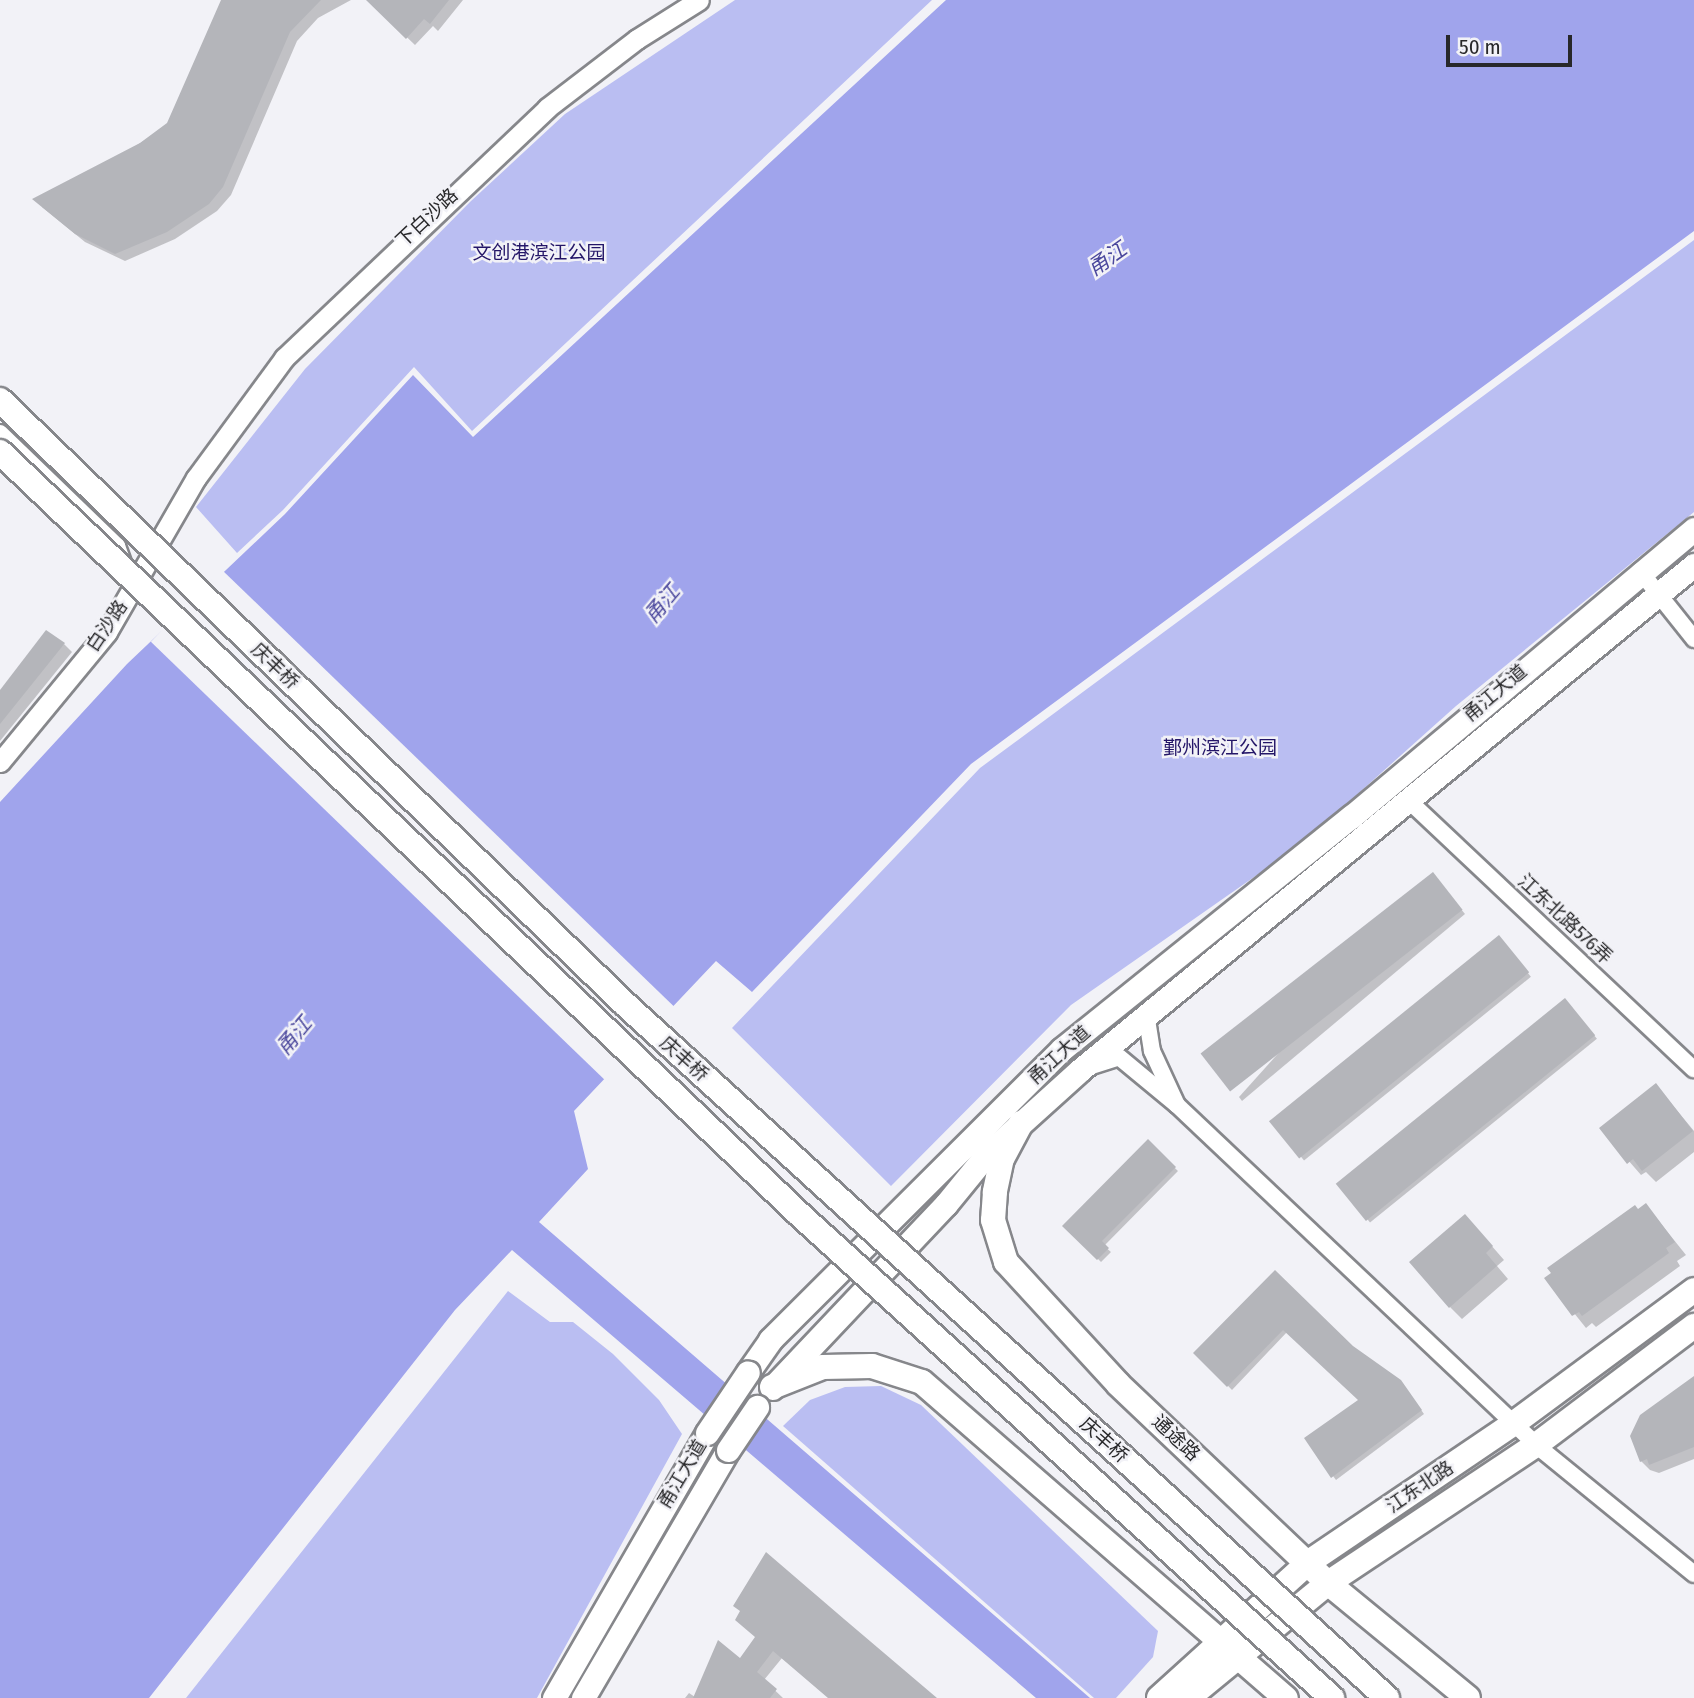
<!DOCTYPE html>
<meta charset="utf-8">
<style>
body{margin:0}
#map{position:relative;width:1694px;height:1698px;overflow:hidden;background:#f2f2f7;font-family:"Fira Sans Condensed","Noto Sans SC",sans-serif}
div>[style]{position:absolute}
.green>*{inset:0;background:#babef2}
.water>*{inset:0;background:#a0a4ec}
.pier>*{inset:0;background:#f2f2f7;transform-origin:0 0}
.shadow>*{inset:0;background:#0003;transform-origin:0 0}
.building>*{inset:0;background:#b4b5ba;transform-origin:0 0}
.roads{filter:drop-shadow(2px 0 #86878b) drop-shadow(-2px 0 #86878b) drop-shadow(0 2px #86878b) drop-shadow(0 -2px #86878b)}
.minor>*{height:16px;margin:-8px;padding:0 8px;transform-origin:8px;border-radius:8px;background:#fff}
.tertiary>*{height:19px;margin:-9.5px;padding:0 9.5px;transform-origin:9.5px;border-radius:9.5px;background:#fff}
.secondary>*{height:23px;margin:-11.5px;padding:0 11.5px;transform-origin:11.5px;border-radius:11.5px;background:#fff}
.primary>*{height:24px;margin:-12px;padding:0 12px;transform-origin:12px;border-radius:12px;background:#fff}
.bridges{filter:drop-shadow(2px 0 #86878b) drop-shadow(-2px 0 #86878b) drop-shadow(0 2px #86878b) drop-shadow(0 -2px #86878b)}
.secondary-bridge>*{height:23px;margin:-11.5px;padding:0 11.5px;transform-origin:11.5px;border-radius:11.5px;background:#fff}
.primary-bridge>*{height:24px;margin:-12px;padding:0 12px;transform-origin:12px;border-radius:12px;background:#fff}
span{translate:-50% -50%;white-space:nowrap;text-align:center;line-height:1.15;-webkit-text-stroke:5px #f2f2f7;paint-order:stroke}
.street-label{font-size:19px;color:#28282a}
.park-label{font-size:19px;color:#241668}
.water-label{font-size:21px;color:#4b489d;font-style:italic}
.scale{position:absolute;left:1446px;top:35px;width:126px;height:32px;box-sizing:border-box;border:4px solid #28282a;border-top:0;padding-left:9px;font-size:21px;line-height:24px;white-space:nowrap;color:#28282a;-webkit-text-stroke:5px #f2f2f7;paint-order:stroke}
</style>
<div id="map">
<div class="green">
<i style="clip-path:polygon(735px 0,932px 0,472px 431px,414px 367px,283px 510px,237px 553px,196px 507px,305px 369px,471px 201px,565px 114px)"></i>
<i style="clip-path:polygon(1694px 240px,1694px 512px,1456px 706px,1304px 842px,1071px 1005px,891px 1186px,732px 1028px,980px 768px)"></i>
<i style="clip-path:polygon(508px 1291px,550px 1322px,573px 1322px,613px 1354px,659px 1400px,682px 1434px,537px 1698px,186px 1698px)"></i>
<i style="clip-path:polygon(881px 1386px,921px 1405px,1158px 1631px,1153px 1657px,1116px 1698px,1094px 1698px,783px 1426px,810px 1400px,845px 1387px)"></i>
</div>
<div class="water">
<i style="clip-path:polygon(946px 0,1694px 0,1694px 231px,971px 764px,752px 992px,716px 961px,574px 1111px,588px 1169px,539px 1222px,1090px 1698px,1036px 1698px,512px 1250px,455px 1310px,149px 1698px,0 1698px,0 802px,127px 664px,285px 514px,413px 375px,473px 437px)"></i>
</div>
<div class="pier">
<i style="left:221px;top:569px;width:633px;height:101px;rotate:44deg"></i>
</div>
<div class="shadow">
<i style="clip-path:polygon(224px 0,351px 0,318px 18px,297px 41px,231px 195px,217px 211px,175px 239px,125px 261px,85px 242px,42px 207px,168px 125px)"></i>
<i style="clip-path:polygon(368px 0,463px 0,438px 31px,433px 26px,415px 45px)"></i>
<i style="clip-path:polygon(64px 644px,72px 652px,0 741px,0 693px)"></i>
<i style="clip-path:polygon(1436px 878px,1465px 914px,1242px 1101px,1239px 1097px)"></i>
<i style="left:1502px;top:941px;width:46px;height:292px;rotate:51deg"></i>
<i style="left:1568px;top:1003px;width:46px;height:292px;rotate:51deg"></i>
<i style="clip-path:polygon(1656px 1085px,1694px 1131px,1694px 1152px,1656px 1182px,1646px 1172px,1641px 1175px,1601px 1129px)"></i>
<i style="clip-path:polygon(1148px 1142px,1178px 1171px,1104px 1246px,1111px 1252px,1101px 1262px,1065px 1226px)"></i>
<i style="clip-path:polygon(1646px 1205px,1686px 1255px,1677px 1261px,1680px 1266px,1596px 1327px,1592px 1323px,1586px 1328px,1546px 1278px)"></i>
<i style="clip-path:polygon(1477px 1229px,1504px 1260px,1497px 1266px,1508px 1279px,1462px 1319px,1450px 1307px)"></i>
<i style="clip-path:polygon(1275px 1273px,1352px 1347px,1404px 1386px,1424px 1414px,1336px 1480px,1333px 1476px,1361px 1400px,1287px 1332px,1232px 1390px,1196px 1353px)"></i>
<i style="clip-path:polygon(1694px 1378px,1694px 1459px,1659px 1473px,1650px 1470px,1641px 1461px)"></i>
<i style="clip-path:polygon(757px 1637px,934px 1698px,829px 1698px,782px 1658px,764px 1680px,783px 1698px,685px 1698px,689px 1693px,695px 1697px,740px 1660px)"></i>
</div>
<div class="building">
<i style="clip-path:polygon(221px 0,321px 0,290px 32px,223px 187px,209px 204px,167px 232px,115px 254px,75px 234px,32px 199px,140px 143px,167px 123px)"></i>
<i style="clip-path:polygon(366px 0,449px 0,430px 24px,424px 19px,406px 39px)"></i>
<i style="clip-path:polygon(46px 630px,65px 643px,0 724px,0 690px)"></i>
<i style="left:1433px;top:872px;width:48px;height:295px;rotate:52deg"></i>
<i style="left:1499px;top:935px;width:48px;height:296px;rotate:51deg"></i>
<i style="left:1565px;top:998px;width:48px;height:295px;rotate:51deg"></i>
<i style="clip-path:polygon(1656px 1083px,1693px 1131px,1642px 1171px,1633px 1159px,1627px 1164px,1599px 1128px)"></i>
<i style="clip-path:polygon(1148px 1139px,1176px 1167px,1102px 1241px,1109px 1248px,1097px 1260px,1062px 1226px)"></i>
<i style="clip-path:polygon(1646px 1203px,1675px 1242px,1666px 1248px,1669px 1253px,1582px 1316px,1579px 1312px,1572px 1316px,1544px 1278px,1551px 1273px,1547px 1268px,1635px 1205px,1638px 1209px)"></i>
<i style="clip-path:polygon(1465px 1214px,1493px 1246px,1486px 1253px,1497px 1266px,1449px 1308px,1409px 1262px)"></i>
<i style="clip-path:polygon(1275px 1270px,1353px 1346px,1401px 1380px,1422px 1410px,1331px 1478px,1304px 1438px,1358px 1400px,1283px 1330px,1227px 1387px,1193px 1353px)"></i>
<i style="clip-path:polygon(1694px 1376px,1694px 1447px,1649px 1465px,1647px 1459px,1640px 1462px,1630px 1436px,1640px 1415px)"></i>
<i style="clip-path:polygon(766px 1552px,844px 1619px,937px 1698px,828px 1698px,773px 1651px,757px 1672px,777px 1689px,770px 1698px,693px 1698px,718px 1640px,740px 1658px,755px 1637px,735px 1620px,740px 1611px,733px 1606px)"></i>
</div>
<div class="roads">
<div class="minor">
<i style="left:0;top:433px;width:163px;rotate:44deg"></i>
<i style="left:117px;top:546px;width:23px;rotate:70deg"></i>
<i style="left:1640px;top:571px;width:87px;rotate:51.5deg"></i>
<i style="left:1407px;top:799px;width:394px;rotate:43.3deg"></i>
<i style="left:1092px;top:1066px;width:28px;rotate:-18deg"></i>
<i style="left:1119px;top:1057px;width:75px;rotate:39.6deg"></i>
<i style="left:1177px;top:1105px;width:60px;rotate:-114.8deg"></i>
<i style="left:1152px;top:1051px;width:36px;rotate:-99deg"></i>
<i style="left:1177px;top:1105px;width:494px;rotate:43.4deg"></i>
<i style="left:1536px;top:1445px;width:204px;rotate:39.2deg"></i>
</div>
<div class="tertiary">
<i style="left:0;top:762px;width:168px;rotate:-50.5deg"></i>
<i style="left:107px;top:632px;width:178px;rotate:-60deg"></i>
<i style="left:196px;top:478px;width:149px;rotate:-53.7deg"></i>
<i style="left:284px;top:358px;width:363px;rotate:-43.5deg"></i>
<i style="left:547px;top:108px;width:113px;rotate:-37.5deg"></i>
<i style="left:637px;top:39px;width:73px;rotate:-32.2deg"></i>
</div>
<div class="secondary">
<i style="left:748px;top:1372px;width:39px;rotate:-55deg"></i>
<i style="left:770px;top:1340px;width:412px;rotate:-44.9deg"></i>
<i style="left:1062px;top:1049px;width:371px;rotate:-38.8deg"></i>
<i style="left:1351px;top:817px;width:448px;rotate:-40deg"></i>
<i style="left:772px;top:1388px;width:253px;rotate:-46.6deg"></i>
<i style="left:946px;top:1204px;width:63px;rotate:-50.8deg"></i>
<i style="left:986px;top:1155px;width:127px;rotate:-42.1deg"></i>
<i style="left:1080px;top:1070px;width:795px;rotate:-39.44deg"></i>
<i style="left:554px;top:1698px;width:306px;rotate:-60deg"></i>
<i style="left:583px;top:1698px;width:287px;rotate:-59.7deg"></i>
</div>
<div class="primary">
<i style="left:1021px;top:1123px;width:40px;rotate:118deg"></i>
<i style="left:1002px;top:1158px;width:35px;rotate:102deg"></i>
<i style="left:995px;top:1192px;width:28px;rotate:94deg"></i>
<i style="left:993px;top:1220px;width:44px;rotate:72.8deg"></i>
<i style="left:1006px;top:1262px;width:166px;rotate:47.4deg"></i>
<i style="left:1118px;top:1384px;width:289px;rotate:43.5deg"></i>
<i style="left:1328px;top:1583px;width:181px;rotate:39.4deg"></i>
<i style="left:772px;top:1387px;width:55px;rotate:-21.4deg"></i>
<i style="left:823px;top:1367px;width:49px;rotate:-1.2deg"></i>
<i style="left:872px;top:1366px;width:52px;rotate:17.7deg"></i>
<i style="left:922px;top:1382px;width:482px;rotate:41deg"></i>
<i style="left:1159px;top:1698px;width:202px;rotate:-42.2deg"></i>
<i style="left:1309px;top:1562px;width:246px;rotate:-34.1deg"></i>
<i style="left:1513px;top:1424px;width:225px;rotate:-36.5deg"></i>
<i style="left:1188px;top:1698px;width:181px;rotate:-39.4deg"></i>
<i style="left:1328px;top:1583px;width:250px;rotate:-33.6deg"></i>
<i style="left:1536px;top:1445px;width:198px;rotate:-37deg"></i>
</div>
</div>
<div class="bridges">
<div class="secondary-bridge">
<i style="left:707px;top:1433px;width:73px;rotate:-56.1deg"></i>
<i style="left:728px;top:1450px;width:52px;rotate:-56deg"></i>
</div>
<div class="primary-bridge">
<i style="left:0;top:400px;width:872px;rotate:44.02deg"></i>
<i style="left:627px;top:1006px;width:1028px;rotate:42.32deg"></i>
<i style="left:0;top:452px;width:1106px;rotate:43.64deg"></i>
<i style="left:800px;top:1215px;width:719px;rotate:42.24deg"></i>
</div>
</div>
<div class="street-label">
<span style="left:427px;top:218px;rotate:-43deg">下白沙路</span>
<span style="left:107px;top:626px;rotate:-56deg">白沙路</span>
<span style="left:275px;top:666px;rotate:44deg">庆丰桥</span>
<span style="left:1495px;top:693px;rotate:-40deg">甬江大道</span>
<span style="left:1565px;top:919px;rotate:43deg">江东北路576弄</span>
<span style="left:1059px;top:1055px;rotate:-42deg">甬江大道</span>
<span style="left:684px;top:1059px;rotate:42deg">庆丰桥</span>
<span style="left:1176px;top:1438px;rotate:43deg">通途路</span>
<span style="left:1104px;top:1440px;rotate:42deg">庆丰桥</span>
<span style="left:682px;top:1474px;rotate:-59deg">甬江大道</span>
<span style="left:1420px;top:1487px;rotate:-34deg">江东北路</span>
</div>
<div class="park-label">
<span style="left:539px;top:253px">文创港滨江公园</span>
<span style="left:1220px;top:748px">鄞州滨江公园</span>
</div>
<div class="water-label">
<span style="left:1107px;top:259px;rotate:-35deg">甬江</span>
<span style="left:662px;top:604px;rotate:-50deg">甬江</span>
<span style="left:294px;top:1036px;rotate:-50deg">甬江</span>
</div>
<div class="scale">50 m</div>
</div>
